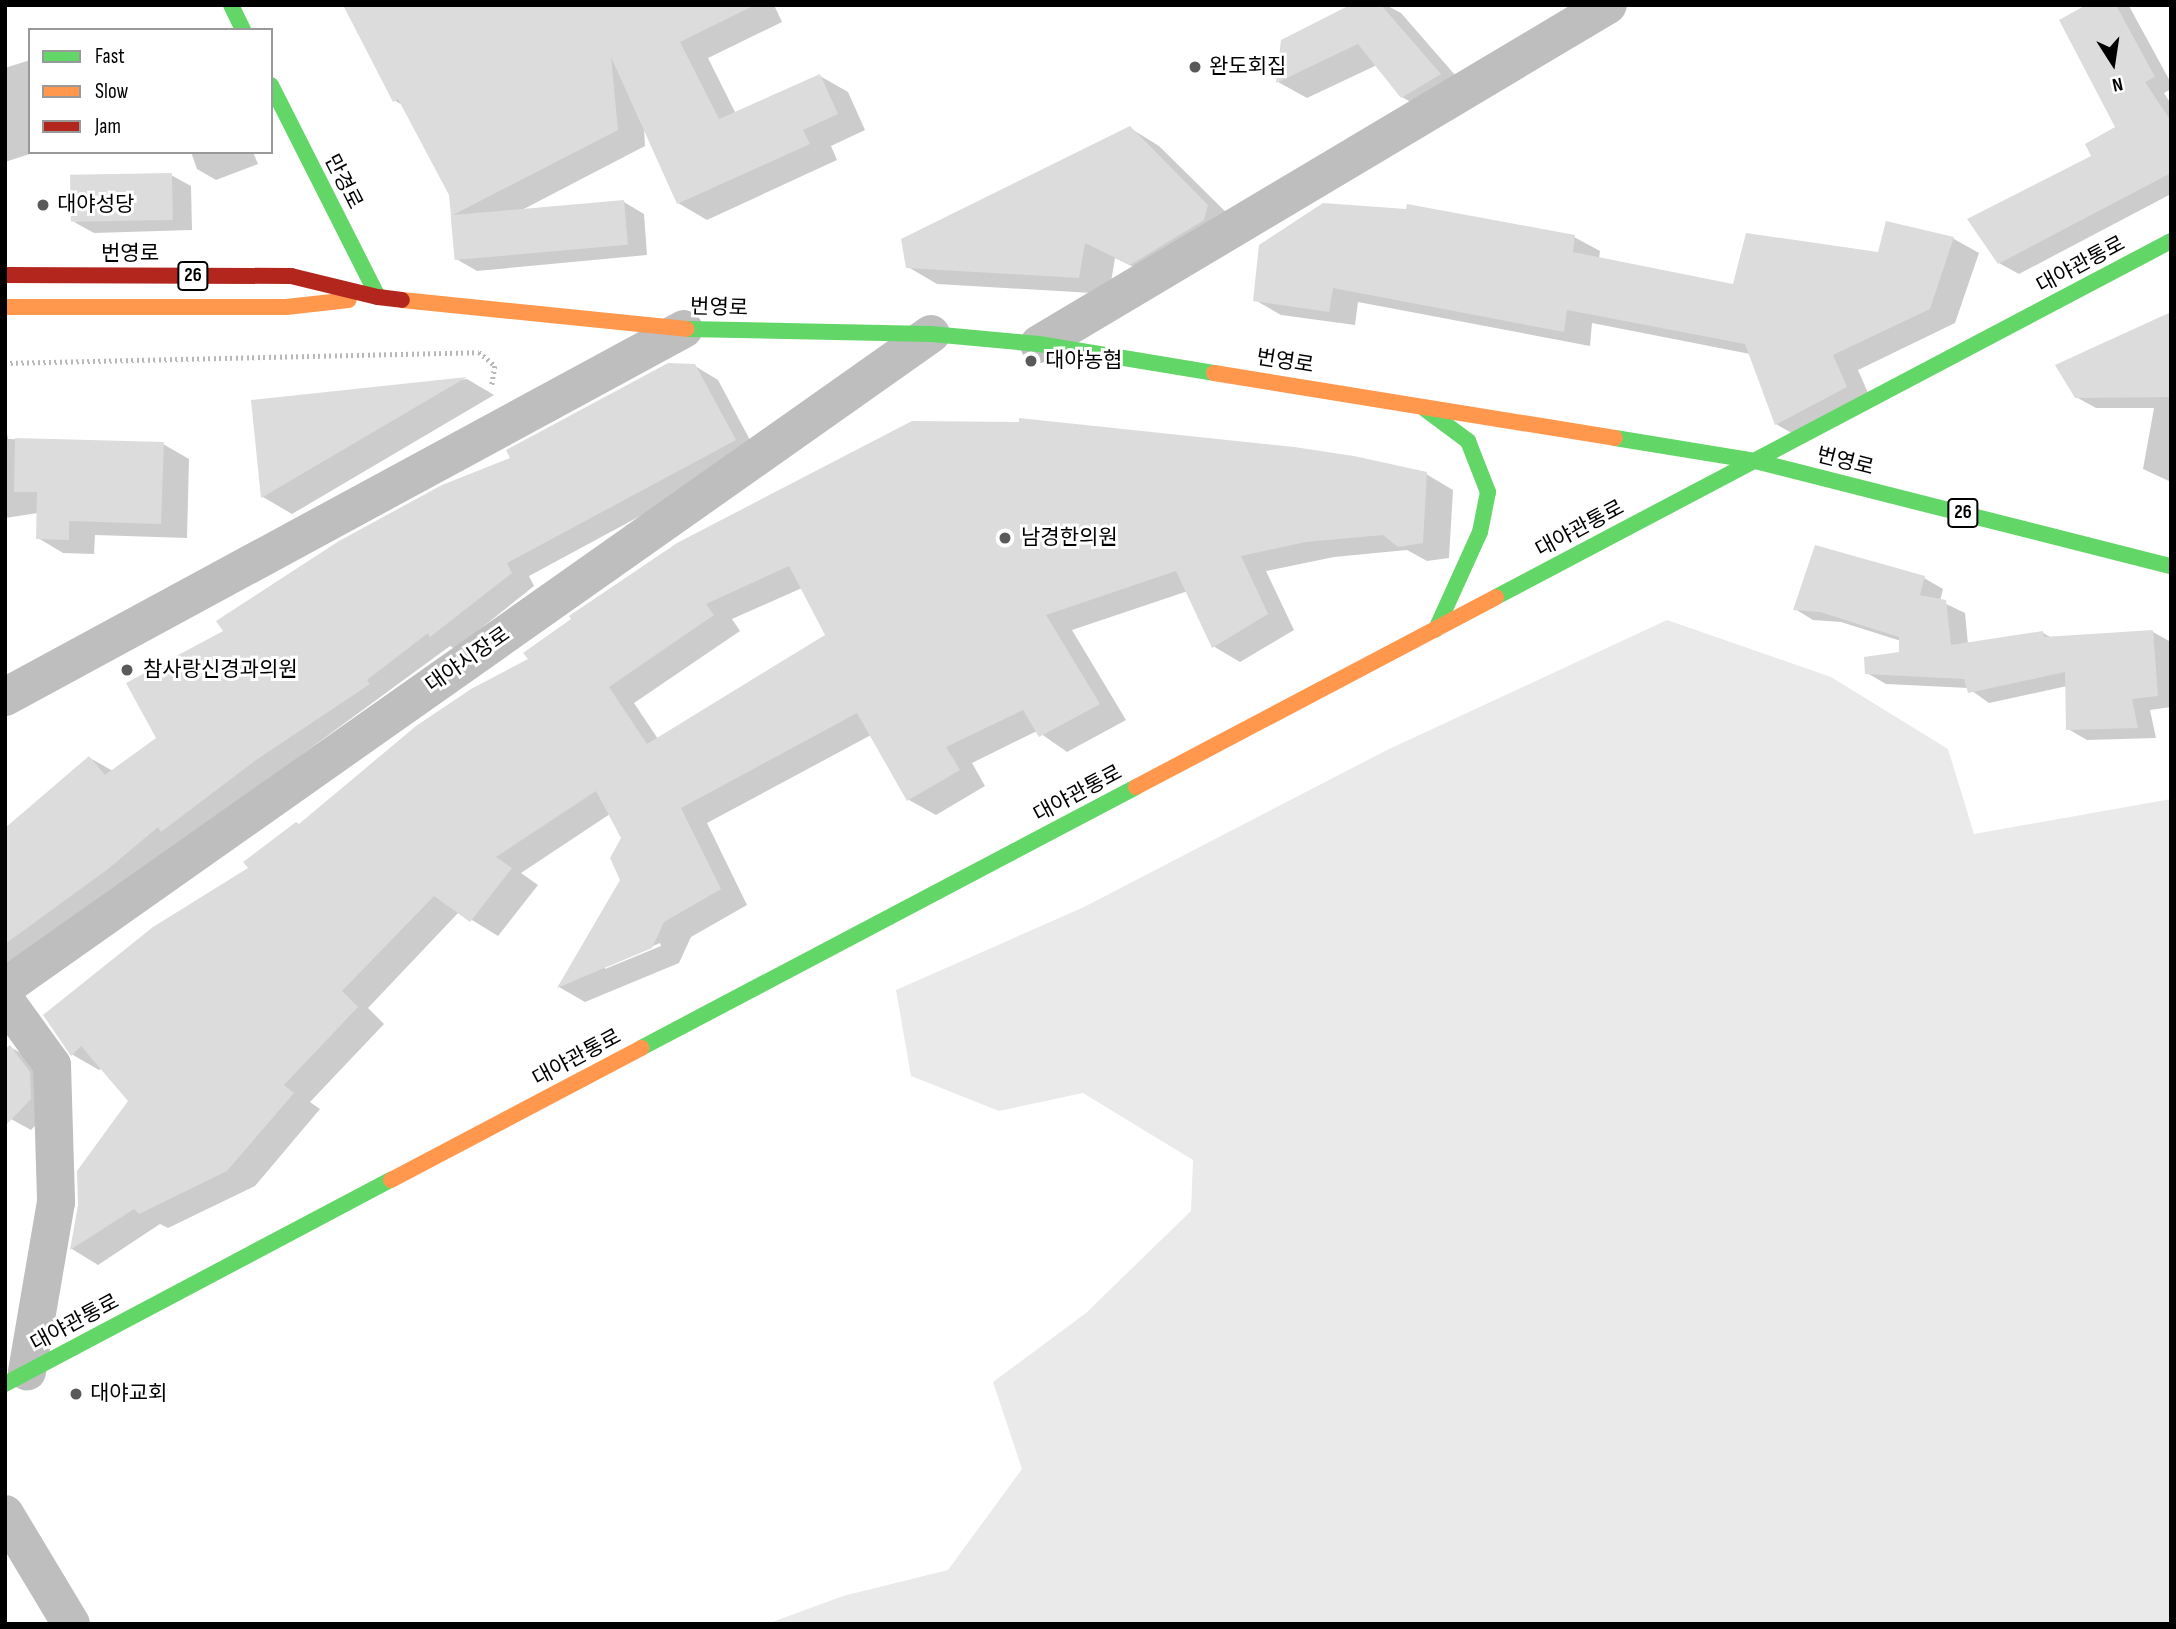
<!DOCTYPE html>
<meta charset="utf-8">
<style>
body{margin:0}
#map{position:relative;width:2176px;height:1629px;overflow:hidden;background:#fff;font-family:"Sofia Sans Condensed","Noto Sans KR",sans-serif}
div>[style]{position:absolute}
.green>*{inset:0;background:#eaeaea}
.shadow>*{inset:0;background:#0003}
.building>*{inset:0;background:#dcdcdc;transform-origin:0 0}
.path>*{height:4.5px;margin-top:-2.25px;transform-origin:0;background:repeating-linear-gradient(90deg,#b8b8b8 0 2px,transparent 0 5.5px)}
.street>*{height:38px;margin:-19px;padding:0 19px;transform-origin:19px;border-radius:19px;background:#bebebe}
.fast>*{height:16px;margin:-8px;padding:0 8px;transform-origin:8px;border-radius:8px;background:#63d668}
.slow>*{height:16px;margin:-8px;padding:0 8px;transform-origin:8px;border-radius:8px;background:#ff974d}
.jam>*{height:16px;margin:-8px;padding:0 8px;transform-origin:8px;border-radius:8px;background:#b3261e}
.dots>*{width:19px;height:19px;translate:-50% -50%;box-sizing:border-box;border:4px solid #fff;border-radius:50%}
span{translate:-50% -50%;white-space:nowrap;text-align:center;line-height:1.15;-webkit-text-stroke:6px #fff;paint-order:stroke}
.shield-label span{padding:2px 5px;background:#fff;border:2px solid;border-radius:5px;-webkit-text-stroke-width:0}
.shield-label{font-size:19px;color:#000;font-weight:700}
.poi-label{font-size:21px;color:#000}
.left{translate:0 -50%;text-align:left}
.street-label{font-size:21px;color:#000}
.frame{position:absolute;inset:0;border:7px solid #000;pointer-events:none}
.legend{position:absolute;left:28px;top:28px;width:245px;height:126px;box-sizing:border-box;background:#fff;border:2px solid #999;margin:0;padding:9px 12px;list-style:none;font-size:21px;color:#000}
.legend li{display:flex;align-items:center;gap:14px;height:35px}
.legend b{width:35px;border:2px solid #999}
.north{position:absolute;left:2078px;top:28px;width:70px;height:70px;-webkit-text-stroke:5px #fff;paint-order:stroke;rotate:168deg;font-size:19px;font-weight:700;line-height:28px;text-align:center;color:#000}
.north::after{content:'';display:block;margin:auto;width:24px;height:32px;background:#000;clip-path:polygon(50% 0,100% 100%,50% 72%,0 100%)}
</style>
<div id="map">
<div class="green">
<i style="clip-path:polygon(1667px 620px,1831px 677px,1948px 749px,1974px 834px,2171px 799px,2171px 1624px,767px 1624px,843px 1596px,948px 1570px,1022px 1469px,993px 1382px,1086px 1313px,1191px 1211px,1193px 1160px,1083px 1093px,999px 1111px,911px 1076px,896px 990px,1084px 907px,1387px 750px)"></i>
</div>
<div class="shadow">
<i style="clip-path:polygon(345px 5px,774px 5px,782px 22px,708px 58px,736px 114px,820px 76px,848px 92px,865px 130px,831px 146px,837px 160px,707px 220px,678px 203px,644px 127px,645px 146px,518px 212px,624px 202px,644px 214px,647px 255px,477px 271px,458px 260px,458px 218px,453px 215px,451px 195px,404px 106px,394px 100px)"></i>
<i style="clip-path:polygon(1354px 5px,1386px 5px,1401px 13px,1469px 91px,1431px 114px,1402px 97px,1377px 65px,1307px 98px,1278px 82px)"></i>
<i style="clip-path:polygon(2090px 5px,2129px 6px,2171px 83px,2171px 89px,2164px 93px,2171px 104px,2171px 194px,2019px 274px,1999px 263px,2117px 128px)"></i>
<i style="clip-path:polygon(30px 60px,30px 152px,36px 152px,5px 162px,5px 68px)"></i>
<i style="clip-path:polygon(1130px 128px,1159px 146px,1237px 223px,1160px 280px,1115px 258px,1109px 294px,937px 284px,908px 267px)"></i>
<i style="clip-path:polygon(191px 152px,253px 152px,258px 164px,216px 180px,197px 169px)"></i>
<i style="clip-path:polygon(171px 175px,191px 186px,192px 230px,94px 233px,74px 222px)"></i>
<i style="clip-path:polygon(1887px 223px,1954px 239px,1979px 253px,1955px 323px,1858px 370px,1872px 402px,1802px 439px,1776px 424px,1750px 354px,1592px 323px,1590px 346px,1358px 302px,1355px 325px,1281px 315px,1255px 300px,1574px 237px,1600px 251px,1599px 259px,1735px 286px,1879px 254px)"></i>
<i style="clip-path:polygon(2171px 312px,2171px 482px,2143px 469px,2154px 408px,2096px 408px,2076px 397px)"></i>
<i style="clip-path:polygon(695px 366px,718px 380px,757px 453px,529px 576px,534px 586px,455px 649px,450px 646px,5px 972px,5px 848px,90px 758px,113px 771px,158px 739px,226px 632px,513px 459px)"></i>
<i style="clip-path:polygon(467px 379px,494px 395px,292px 514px,263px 497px,253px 402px)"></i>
<i style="clip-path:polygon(5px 424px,8px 439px,163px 444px,189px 459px,187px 538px,95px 535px,94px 554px,63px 553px,38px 538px,38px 513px,5px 518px)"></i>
<i style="clip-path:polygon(evenodd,1426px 474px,1453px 490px,1449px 558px,1427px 561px,1407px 550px,1334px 557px,1266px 571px,1294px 630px,1240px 662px,1213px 646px,1188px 591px,1072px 630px,1126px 720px,1067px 752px,1037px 731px,972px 763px,985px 786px,936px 815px,909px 800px,871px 735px,707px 823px,747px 905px,691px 937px,679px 963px,585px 1002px,559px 987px,622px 880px,623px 838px,610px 814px,521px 873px,538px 885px,498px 936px,459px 912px,368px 1008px,384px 1024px,310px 1102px,320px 1109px,255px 1186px,168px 1228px,160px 1224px,98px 1265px,72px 1249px,79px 1206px,130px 1101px,102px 1068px,99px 1070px,73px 1055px,45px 1016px,250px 869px,300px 826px,530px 660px,678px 544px,1426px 474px,802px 588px,827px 635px,658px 739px,634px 703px,740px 631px,732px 619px,802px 588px,1426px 474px,660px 943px,661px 946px,605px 969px,605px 966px,660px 943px)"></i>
<i style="clip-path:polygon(1924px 578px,1943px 589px,1940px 601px,1965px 613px,1968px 644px,2043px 633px,2052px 638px,2153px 632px,2171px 642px,2171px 707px,2150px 710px,2156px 738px,2087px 740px,2068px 729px,2067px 686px,1989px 703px,1968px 688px,1886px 684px,1867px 673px,1901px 654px,1901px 641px,1841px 622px,1813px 620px,1795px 609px)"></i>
<i style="clip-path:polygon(10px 1047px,30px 1058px,50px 1110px,31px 1130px,11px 1119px)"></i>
</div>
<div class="building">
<i style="clip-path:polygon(343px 5px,755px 5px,680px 42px,719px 119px,820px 74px,838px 114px,803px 130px,810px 144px,677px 204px,611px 57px,618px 130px,451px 216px,449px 195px,398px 99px,393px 102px)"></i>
<i style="clip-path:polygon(1350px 5px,1381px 5px,1441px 74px,1401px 98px,1358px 44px,1276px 83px,1281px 40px)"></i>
<i style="clip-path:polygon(2086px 5px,2116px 5px,2155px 77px,2145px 82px,2171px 121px,2171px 173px,1998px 264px,1967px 219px,2091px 156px,2085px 144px,2115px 127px,2059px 20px)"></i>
<i style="clip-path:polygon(1130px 126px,1208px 205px,1204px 220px,1130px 265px,1085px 243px,1079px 278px,906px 268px,901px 239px)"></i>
<i style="left:172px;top:173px;width:47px;height:102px;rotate:89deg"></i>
<i style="left:624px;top:200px;width:45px;height:174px;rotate:85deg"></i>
<i style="clip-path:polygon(1323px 203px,1406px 209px,1407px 204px,1575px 235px,1573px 252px,1733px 284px,1746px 233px,1878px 252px,1886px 221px,1954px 237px,1930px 309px,1833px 355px,1847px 387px,1775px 425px,1745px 344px,1567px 310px,1564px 332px,1333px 288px,1329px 312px,1253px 301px,1259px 245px)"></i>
<i style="clip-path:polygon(2171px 312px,2171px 397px,2075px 398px,2055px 365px)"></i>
<i style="clip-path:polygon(668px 363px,695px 364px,736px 440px,507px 563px,512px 573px,430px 637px,428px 633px,367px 680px,370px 684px,256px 760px,161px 832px,158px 827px,108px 869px,5px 944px,5px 828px,89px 756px,105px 775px,156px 738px,126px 683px,223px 631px,216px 621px,339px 541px,442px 485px,510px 458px,506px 450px)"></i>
<i style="clip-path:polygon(467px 377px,261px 498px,251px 400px)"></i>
<i style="clip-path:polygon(evenodd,1019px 418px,1294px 447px,1354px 456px,1427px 472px,1423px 543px,1398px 547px,1383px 535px,1306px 542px,1241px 556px,1268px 614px,1212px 648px,1176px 571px,1046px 615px,1100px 704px,1039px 737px,1023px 710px,946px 747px,960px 770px,907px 801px,857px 713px,681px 808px,721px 889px,664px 922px,652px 948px,557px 988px,620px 880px,610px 858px,621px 838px,596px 791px,496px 857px,512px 868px,470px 922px,434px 896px,342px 991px,358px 1007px,284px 1085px,294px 1093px,227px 1171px,139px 1214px,134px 1209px,70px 1250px,78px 1205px,77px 1171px,128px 1101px,81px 1046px,71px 1056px,43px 1015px,153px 927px,248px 868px,243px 862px,296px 822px,299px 824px,416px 726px,471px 689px,528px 659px,523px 653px,571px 619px,569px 616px,677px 543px,912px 421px,1019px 422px,1019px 418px,789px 566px,825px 635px,647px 744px,609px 687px,714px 615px,706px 604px,789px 566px)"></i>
<i style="clip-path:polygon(15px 438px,164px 442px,161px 524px,69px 521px,69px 540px,36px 539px,37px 492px,14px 492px)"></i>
<i style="clip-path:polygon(1815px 545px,1925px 576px,1920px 595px,1946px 600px,1951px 645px,2043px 631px,2044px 637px,2153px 630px,2158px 696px,2132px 699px,2138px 728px,2066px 730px,2065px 672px,1968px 693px,1964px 679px,1865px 674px,1864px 657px,1899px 652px,1899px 637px,1820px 612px,1793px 610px)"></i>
<i style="clip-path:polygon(10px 1045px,30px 1072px,31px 1099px,5px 1126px,5px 1049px)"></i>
</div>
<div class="path">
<i style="left:5px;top:363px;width:474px;rotate:-1.3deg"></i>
<i style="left:479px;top:352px;width:21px;rotate:41deg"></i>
<i style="left:495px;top:366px;width:19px;rotate:99deg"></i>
</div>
<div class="street">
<i style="left:1039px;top:344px;width:662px;rotate:-30.79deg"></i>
<i style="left:5px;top:697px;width:772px;rotate:-28.46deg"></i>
<i style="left:5px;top:987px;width:1133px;rotate:-35.19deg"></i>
<i style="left:5px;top:1000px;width:80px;rotate:54.1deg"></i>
<i style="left:52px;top:1065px;width:137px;rotate:88.3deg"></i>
<i style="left:56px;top:1202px;width:172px;rotate:99.7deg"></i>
<i style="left:5px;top:1514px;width:128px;rotate:59deg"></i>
</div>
<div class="fast">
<i style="left:231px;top:5px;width:28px;rotate:64deg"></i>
<i style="left:271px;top:85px;width:237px;rotate:63.2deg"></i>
<i style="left:687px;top:329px;width:244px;rotate:1.2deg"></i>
<i style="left:931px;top:334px;width:108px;rotate:5.3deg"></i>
<i style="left:1039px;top:344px;width:177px;rotate:9.4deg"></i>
<i style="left:1425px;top:409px;width:54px;rotate:36.7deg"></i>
<i style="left:1468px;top:441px;width:55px;rotate:68.6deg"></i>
<i style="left:1488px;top:492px;width:41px;rotate:101.3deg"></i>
<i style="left:1480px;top:532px;width:107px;rotate:114.4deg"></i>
<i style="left:1615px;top:438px;width:142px;rotate:9.3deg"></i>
<i style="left:1755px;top:461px;width:429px;rotate:14.2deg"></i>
<i style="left:1496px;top:597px;width:763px;rotate:-27.81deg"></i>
<i style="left:641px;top:1048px;width:560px;rotate:-27.8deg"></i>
<i style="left:5px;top:1384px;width:437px;rotate:-27.9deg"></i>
</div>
<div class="slow">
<i style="left:402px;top:300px;width:286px;rotate:5.8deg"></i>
<i style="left:5px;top:307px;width:281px"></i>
<i style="left:286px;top:307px;width:63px;rotate:-6.3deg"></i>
<i style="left:1214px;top:373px;width:406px;rotate:9.2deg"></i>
<i style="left:1136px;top:787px;width:407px;rotate:-27.8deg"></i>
<i style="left:391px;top:1180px;width:283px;rotate:-27.8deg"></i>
</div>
<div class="jam">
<i style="left:5px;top:275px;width:286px;rotate:0.2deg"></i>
<i style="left:291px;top:276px;width:89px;rotate:13.6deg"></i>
<i style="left:378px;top:297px;width:24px;rotate:7deg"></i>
</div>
<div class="dots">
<i style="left:1195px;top:67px;background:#595959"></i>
<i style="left:43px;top:205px;background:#595959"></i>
<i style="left:1031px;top:361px;background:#595959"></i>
<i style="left:1005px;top:538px;background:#595959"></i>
<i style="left:127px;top:670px;background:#595959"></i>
<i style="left:76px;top:1394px;background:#595959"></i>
</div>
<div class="shield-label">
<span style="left:193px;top:276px">26</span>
<span style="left:1963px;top:513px">26</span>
</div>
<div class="poi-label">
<span class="left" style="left:1209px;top:67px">완도회집</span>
<span class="left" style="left:57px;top:205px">대야성당</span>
<span class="left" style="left:1045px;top:361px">대야농협</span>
<span class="left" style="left:1021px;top:538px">남경한의원</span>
<span class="left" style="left:143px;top:670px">참사랑신경과의원</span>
<span class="left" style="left:90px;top:1394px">대야교회</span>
</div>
<div class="street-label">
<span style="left:343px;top:182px;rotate:63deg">만경로</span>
<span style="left:130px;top:254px">번영로</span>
<span style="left:2081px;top:265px;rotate:-28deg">대야관통로</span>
<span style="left:719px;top:308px;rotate:2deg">번영로</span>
<span style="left:1285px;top:362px;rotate:9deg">번영로</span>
<span style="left:1845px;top:462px;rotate:14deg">번영로</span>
<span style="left:1580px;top:529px;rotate:-28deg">대야관통로</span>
<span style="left:468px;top:660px;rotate:-35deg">대야시장로</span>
<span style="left:1078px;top:794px;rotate:-28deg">대야관통로</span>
<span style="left:577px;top:1058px;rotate:-28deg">대야관통로</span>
<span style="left:75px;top:1323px;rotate:-28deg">대야관통로</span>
</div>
<div class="frame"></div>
<ul class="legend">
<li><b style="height:9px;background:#63d668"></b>Fast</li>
<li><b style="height:9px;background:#ff974d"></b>Slow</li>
<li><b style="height:9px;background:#b3261e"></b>Jam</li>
</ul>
<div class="north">N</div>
</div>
